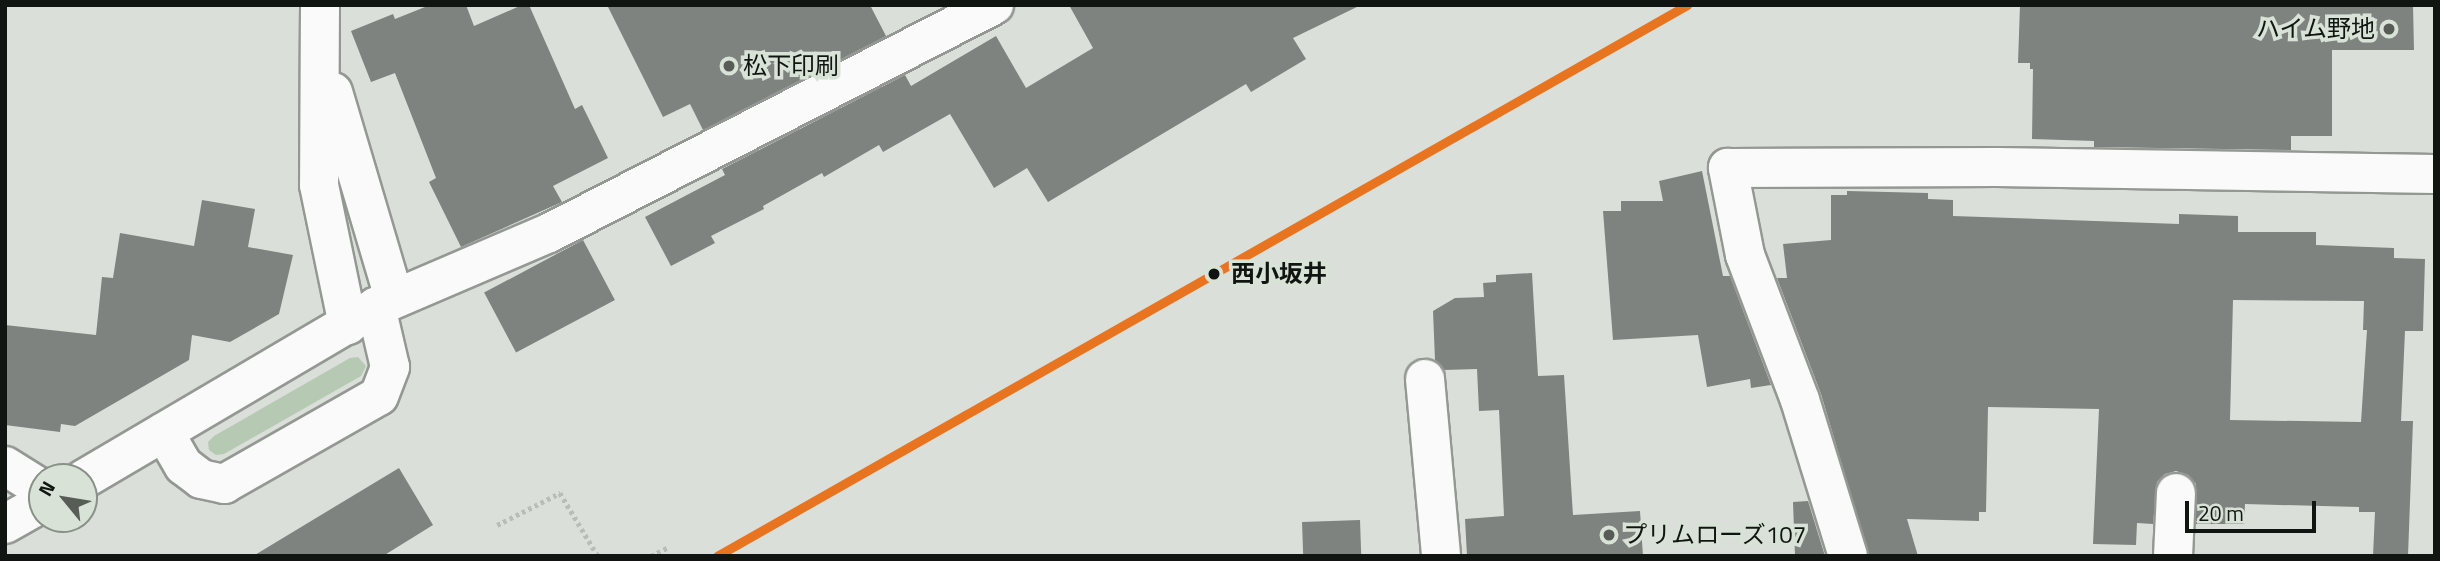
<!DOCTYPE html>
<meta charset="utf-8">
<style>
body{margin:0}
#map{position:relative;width:2440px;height:561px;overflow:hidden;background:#dadfd9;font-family:"Titillium Web","Noto Sans JP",sans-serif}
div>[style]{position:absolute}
.green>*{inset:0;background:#b6c9b3}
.building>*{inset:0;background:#7f837f;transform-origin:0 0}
.path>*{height:4.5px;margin-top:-2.25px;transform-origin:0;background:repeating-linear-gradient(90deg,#babcb9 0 3.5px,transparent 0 7px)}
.roads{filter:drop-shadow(2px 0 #949893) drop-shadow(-2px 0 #949893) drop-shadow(0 2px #949893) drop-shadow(0 -2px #949893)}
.minor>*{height:38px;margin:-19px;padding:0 19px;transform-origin:19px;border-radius:19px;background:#f9faf9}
.rail-1>*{height:9px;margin:-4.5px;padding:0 4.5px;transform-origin:4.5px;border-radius:4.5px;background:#e97420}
.dots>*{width:19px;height:19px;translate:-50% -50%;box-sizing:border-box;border:4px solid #d8e2d6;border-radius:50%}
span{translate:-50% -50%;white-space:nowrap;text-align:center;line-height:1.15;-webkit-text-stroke:7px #d8e2d6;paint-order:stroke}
.poi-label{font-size:24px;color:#111511}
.right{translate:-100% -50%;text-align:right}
.left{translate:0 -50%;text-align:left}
.stop-label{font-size:24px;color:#111511;font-weight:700}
.frame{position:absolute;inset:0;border:7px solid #111511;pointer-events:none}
.north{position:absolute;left:28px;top:463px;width:70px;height:70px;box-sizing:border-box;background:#d8e2d6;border:2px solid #889087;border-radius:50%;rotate:300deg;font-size:19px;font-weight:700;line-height:28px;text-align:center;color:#111511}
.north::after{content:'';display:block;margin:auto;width:24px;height:32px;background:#575c57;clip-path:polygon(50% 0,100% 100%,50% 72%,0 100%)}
.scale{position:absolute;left:2185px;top:501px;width:131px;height:32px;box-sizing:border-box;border:4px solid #111511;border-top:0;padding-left:9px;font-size:21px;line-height:24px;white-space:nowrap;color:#111511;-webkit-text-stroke:5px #d8e2d6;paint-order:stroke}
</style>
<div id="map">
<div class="green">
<i style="clip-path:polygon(358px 357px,366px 366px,361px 376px,224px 454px,216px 455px,209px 450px,208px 442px,214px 436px,350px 358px)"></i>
</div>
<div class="building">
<i style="clip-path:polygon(430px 5px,466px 5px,474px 26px,522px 5px,529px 5px,575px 109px,582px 105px,608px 158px,553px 186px,562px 202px,461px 247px,429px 182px,436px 178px,395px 73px,371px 82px,351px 31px,393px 14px,395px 19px)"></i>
<i style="clip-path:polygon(607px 5px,870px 5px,886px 36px,703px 130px,690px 104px,663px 117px)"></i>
<i style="clip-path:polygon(1069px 5px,1361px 5px,1293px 38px,1306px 59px,1251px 92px,1246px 84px,1048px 202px,1027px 168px,994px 188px,950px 114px,883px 152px,879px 145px,824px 177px,822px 173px,763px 206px,764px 209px,711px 236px,715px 243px,671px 266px,645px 217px,725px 175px,722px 169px,905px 75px,911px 86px,996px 36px,1026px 88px,1093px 48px)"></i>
<i style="clip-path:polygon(2020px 5px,2413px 5px,2414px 50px,2332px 50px,2332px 136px,2291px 136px,2291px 150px,2094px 147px,2094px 141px,2032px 139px,2033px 69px,2030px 69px,2030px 63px,2018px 63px)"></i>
<i style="clip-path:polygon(1702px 171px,1723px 276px,1730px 276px,1771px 385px,1751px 388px,1750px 379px,1707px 387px,1698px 335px,1613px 340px,1603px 211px,1621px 211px,1621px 201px,1663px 201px,1659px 181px)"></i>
<i style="clip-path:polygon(evenodd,1847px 191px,1928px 193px,1928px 199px,1953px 200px,1953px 216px,2179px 224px,2179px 214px,2238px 216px,2238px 232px,2316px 232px,2316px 245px,2394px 248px,2394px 258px,2425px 259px,2423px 331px,2405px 331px,2401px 421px,2413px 421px,2408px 556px,2373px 556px,2375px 512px,2359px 512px,2359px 507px,2245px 504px,2244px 524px,2196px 524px,2196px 484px,2188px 475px,2176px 471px,2165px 474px,2157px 482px,2153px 524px,2137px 523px,2136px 545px,2093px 544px,2099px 409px,1988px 407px,1986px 512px,1979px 512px,1979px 521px,1907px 519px,1918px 556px,1869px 556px,1821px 394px,1777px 278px,1787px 278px,1783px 244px,1831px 240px,1831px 195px,1847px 195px,1847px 191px,2233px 300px,2364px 301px,2363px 330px,2367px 330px,2361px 422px,2230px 420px,2233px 300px)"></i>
<i style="clip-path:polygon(202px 200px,255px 209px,248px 247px,293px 255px,279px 314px,230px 342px,192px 335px,189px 360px,75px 426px,61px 424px,60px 432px,5px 425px,5px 325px,96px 335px,102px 277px,113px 278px,120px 233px,194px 246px)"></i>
<i style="left:583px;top:240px;width:68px;height:112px;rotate:62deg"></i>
<i style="clip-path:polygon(1532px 273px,1538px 376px,1564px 375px,1573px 515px,1640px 511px,1643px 556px,1467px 556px,1465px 519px,1504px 516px,1499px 410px,1479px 411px,1477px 369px,1444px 370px,1435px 360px,1433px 311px,1455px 298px,1484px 297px,1483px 283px,1496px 282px,1496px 275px)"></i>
<i style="clip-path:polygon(399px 468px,433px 525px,383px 556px,253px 556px)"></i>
<i style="clip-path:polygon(1808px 501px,1825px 556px,1795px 556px,1793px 502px)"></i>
<i style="left:1360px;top:520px;width:34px;height:58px;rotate:88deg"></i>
</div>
<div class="path">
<i style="left:497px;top:525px;width:71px;rotate:-26.9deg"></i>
<i style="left:560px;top:493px;width:74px;rotate:58.9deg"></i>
<i style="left:651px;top:556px;width:18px;rotate:-27deg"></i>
</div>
<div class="roads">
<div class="minor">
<i style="left:320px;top:5px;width:180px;rotate:90.3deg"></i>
<i style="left:319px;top:185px;width:143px;rotate:78.3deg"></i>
<i style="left:333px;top:92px;width:215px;rotate:73.5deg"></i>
<i style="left:1425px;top:379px;width:178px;rotate:84.8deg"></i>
<i style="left:164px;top:432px;width:39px;rotate:60deg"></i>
<i style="left:184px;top:466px;width:21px;rotate:37deg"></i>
<i style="left:201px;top:479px;width:24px;rotate:12deg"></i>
<i style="left:224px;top:484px;width:178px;rotate:-29.6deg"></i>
<i style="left:379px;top:396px;width:31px;rotate:-69deg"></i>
<i style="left:390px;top:367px;width:62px;rotate:-103.1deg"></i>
<i style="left:5px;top:466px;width:44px;rotate:31.9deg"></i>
<i style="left:84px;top:479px;width:339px;rotate:-30.5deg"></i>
<i style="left:376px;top:307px;width:188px;rotate:-23.2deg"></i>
<i style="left:549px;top:233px;width:500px;rotate:-27.13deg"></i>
<i style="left:5px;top:524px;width:43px;rotate:-29.6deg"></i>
<i style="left:1848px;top:556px;width:163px;rotate:-107.1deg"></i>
<i style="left:1800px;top:400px;width:155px;rotate:-110.8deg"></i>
<i style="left:1745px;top:255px;width:89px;rotate:-101.1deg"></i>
<i style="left:1728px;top:168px;width:269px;rotate:-0.2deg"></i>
<i style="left:1997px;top:167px;width:438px;rotate:0.9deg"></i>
<i style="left:2173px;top:556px;width:63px;rotate:-87.3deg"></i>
</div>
</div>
<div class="rail-1">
<i style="left:717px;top:556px;width:1116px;rotate:-29.6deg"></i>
</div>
<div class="dots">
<i style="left:2389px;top:29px;background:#575c57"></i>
<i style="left:729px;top:66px;background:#575c57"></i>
<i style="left:1214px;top:274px;background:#111511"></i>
<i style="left:1609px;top:535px;background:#575c57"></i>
</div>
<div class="poi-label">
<span class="right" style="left:2375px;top:29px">ハイム野地</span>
<span class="left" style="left:743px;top:66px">松下印刷</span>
<span class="left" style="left:1623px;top:535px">プリムローズ107</span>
</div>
<div class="stop-label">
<span class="left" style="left:1231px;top:274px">西小坂井</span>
</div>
<div class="frame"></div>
<div class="north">N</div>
<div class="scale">20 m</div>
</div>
